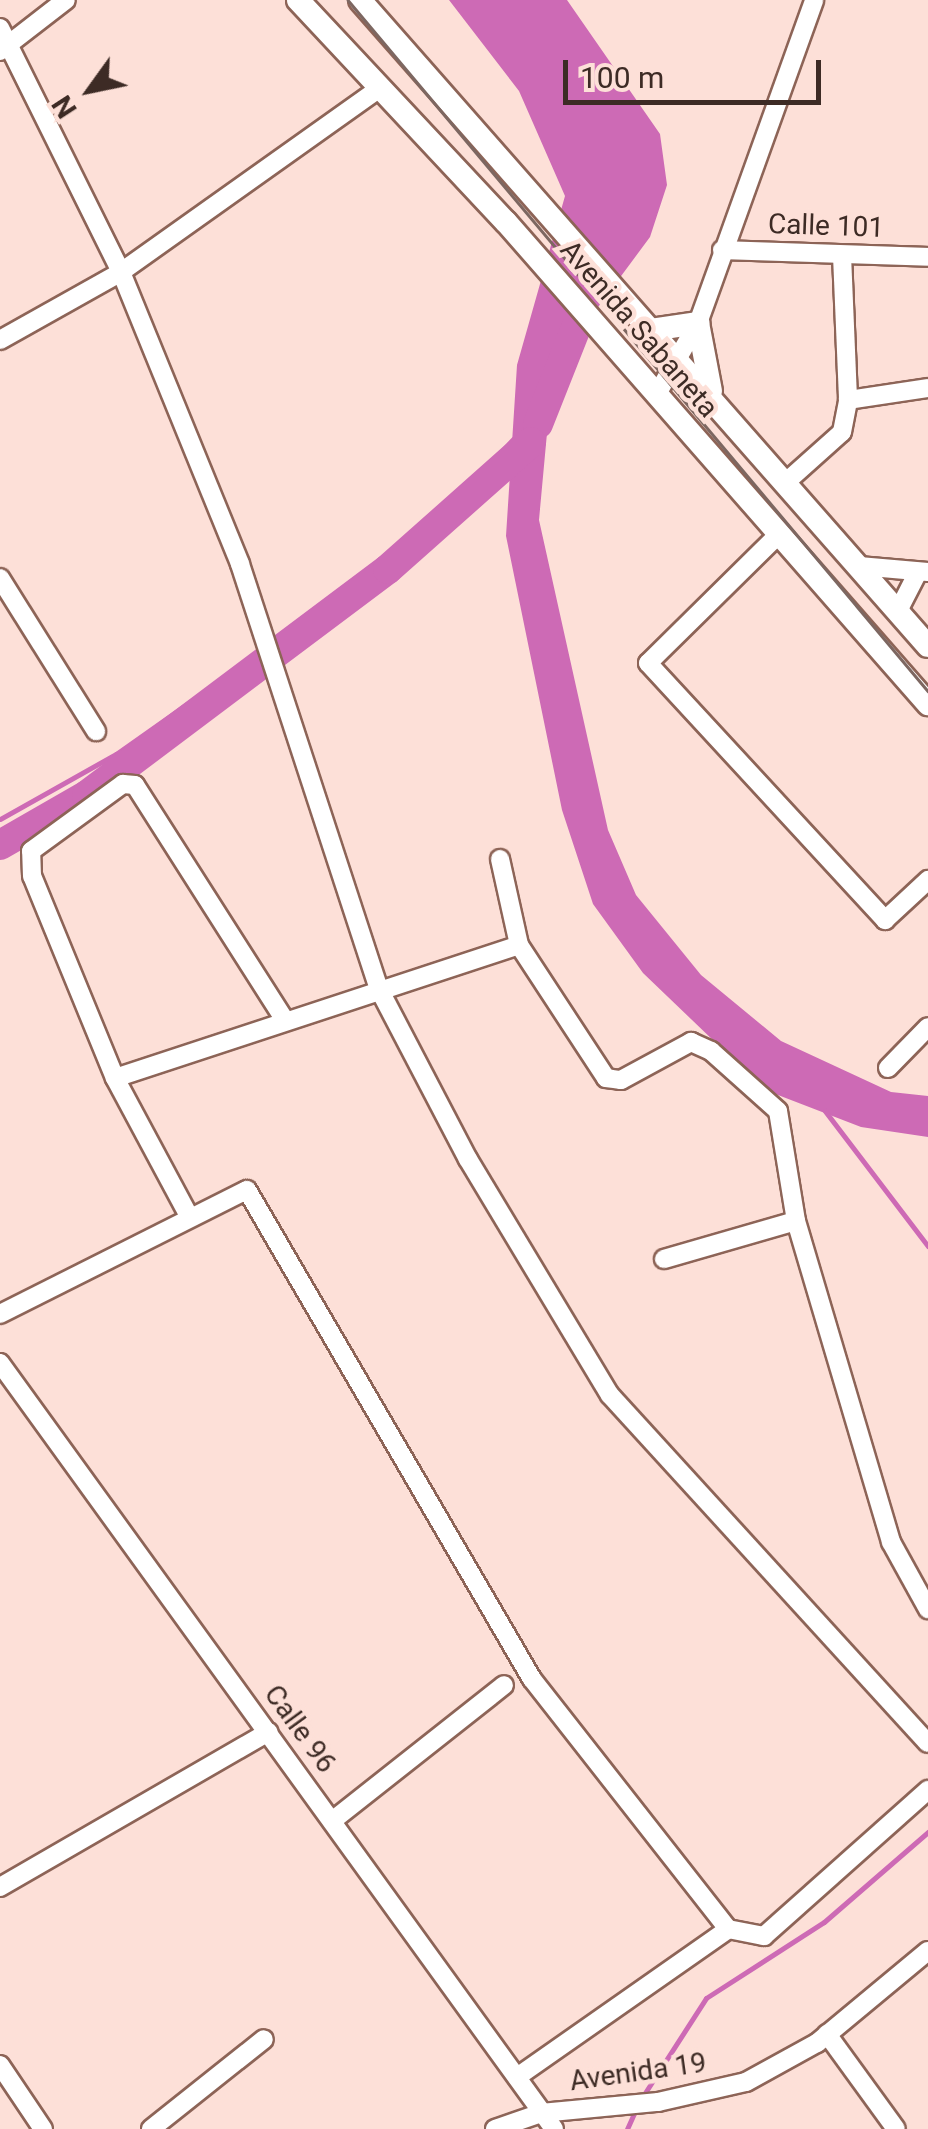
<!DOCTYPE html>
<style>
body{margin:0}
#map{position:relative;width:928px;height:2129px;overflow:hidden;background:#fde0d8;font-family:Roboto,sans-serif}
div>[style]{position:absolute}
.water>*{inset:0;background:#cd6ab5}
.stream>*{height:5px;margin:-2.5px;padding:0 2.5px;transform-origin:2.5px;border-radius:2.5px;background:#cd6ab5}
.river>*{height:30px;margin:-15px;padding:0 15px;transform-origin:15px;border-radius:15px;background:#cd6ab5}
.roads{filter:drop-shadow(2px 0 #8d6457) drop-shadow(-2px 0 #8d6457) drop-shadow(0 2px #8d6457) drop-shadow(0 -2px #8d6457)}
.minor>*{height:18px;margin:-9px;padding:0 9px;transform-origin:9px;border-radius:9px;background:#fff}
.major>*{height:22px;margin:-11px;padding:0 11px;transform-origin:11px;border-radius:11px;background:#fff}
.tram>*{height:2.5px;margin:-1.25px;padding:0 1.25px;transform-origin:1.25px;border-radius:1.25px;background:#7d6761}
span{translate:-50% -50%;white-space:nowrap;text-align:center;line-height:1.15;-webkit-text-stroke:9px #fde0d8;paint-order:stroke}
.street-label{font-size:28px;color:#3d2b25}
.north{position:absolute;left:40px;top:40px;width:100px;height:100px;-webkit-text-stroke:8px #fde0d8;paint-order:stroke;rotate:237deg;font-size:28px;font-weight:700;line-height:40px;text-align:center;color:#3d2b25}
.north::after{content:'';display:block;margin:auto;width:35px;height:45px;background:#3d2b25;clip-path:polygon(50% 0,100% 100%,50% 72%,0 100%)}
.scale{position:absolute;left:563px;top:60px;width:258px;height:45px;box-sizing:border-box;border:5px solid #3d2b25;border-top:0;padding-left:12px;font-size:30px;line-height:35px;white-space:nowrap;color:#3d2b25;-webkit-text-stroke:8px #fde0d8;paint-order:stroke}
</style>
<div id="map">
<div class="water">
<i style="clip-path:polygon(449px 0,567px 0,660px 134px,667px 185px,650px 237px,553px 368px,539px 520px,608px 830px,636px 895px,701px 975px,781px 1041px,891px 1092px,928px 1096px,928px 1137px,861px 1127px,765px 1090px,643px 973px,593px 904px,562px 810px,506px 536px,517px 365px,565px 196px,519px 91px)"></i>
</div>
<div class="stream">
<i style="left:271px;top:644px;width:218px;rotate:-37.2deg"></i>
<i style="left:445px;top:512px;width:100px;rotate:-47deg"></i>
<i style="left:0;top:819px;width:133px;rotate:-29.3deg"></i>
<i style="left:116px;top:754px;width:179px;rotate:-35.2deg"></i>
<i style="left:825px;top:1111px;width:170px;rotate:52.7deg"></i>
<i style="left:641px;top:2099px;width:120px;rotate:-57.2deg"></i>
<i style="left:706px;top:1998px;width:140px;rotate:-32.8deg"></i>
<i style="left:824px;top:1922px;width:138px;rotate:-40.9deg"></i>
<i style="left:627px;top:2129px;width:22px;rotate:-66deg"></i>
</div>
<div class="river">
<i style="left:538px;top:424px;width:114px;rotate:-68.4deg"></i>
<i style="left:0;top:845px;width:100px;rotate:-29.9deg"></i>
<i style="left:87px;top:795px;width:376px;rotate:-36.9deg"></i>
<i style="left:388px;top:569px;width:191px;rotate:-41.6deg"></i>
</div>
<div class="roads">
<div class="minor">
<i style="left:0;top:28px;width:272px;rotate:63.6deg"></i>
<i style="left:121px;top:272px;width:315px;rotate:67.8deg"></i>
<i style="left:240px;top:564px;width:447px;rotate:71.9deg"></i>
<i style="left:379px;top:989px;width:192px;rotate:62.4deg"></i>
<i style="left:468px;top:1159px;width:275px;rotate:59deg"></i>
<i style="left:610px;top:1395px;width:471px;rotate:47.6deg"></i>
<i style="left:0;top:51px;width:83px;rotate:-37.7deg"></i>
<i style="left:722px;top:250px;width:206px;rotate:1.9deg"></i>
<i style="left:842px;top:255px;width:145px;rotate:87.6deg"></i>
<i style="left:848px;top:400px;width:81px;rotate:-8.5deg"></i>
<i style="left:0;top:340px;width:139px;rotate:-29.3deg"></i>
<i style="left:121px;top:272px;width:318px;rotate:-35.4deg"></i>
<i style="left:657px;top:394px;width:82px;rotate:-60deg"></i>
<i style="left:698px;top:323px;width:343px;rotate:-70.2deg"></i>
<i style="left:785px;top:483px;width:76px;rotate:-41.8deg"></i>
<i style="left:842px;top:432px;width:33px;rotate:-79deg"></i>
<i style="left:777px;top:536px;width:181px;rotate:135.4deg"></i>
<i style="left:648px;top:663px;width:350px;rotate:47.3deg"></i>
<i style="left:885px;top:920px;width:59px;rotate:-42.9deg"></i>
<i style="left:859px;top:566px;width:69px;rotate:5deg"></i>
<i style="left:0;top:578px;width:181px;rotate:57.9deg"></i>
<i style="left:898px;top:611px;width:44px;rotate:-62.9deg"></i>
<i style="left:500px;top:859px;width:88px;rotate:77.5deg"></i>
<i style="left:888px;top:1068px;width:57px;rotate:-45.7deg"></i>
<i style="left:115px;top:1078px;width:425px;rotate:-18.2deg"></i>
<i style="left:519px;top:945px;width:159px;rotate:56.8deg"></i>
<i style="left:606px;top:1078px;width:15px;rotate:8deg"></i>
<i style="left:621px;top:1080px;width:80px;rotate:-28.5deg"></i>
<i style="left:691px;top:1042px;width:22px;rotate:24deg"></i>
<i style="left:711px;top:1051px;width:90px;rotate:41.8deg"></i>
<i style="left:778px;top:1111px;width:111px;rotate:80.7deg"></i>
<i style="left:796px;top:1221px;width:335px;rotate:73.5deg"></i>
<i style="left:891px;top:1542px;width:77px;rotate:61.1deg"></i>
<i style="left:189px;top:1216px;width:157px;rotate:-118.2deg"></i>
<i style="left:115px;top:1078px;width:218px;rotate:-112.3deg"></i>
<i style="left:32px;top:876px;width:25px;rotate:-92deg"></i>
<i style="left:31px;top:851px;width:114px;rotate:-36.1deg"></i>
<i style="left:123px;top:784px;width:12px;rotate:5deg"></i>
<i style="left:135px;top:785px;width:275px;rotate:57.5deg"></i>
<i style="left:664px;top:1259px;width:137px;rotate:-16.1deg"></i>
<i style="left:0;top:1314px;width:276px;rotate:-26.7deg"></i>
<i style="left:247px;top:1190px;width:566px;rotate:59.77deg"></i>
<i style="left:532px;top:1679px;width:318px;rotate:51.9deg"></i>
<i style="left:728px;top:1929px;width:37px;rotate:11deg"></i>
<i style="left:764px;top:1936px;width:220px;rotate:-41.7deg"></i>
<i style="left:0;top:1363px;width:945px;rotate:54.12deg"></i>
<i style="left:332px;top:1821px;width:219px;rotate:-38.3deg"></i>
<i style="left:0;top:1887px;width:310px;rotate:-30deg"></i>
<i style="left:827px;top:2034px;width:117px;rotate:54deg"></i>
<i style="left:0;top:2065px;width:77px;rotate:56.1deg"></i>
<i style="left:517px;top:2077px;width:258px;rotate:-35deg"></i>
<i style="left:151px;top:2129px;width:144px;rotate:-38.5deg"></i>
<i style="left:495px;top:2129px;width:49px;rotate:-19.2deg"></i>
<i style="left:541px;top:2113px;width:118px;rotate:-5.4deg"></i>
<i style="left:658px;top:2102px;width:90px;rotate:-12.8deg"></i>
<i style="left:746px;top:2082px;width:81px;rotate:-28.8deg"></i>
<i style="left:817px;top:2043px;width:144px;rotate:-39.7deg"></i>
</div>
<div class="major">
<i style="left:298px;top:0;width:304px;rotate:46.9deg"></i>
<i style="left:506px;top:222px;width:641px;rotate:48.8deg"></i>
<i style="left:360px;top:0;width:860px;rotate:48.68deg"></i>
<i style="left:651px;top:330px;width:48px;rotate:-8.5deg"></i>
<i style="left:698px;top:323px;width:69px;rotate:79.2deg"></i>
</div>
</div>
<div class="tram">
<i style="left:348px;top:0;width:902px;rotate:49.99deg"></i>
</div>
<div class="street-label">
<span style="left:826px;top:226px;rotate:2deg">Calle 101</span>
<span style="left:639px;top:329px;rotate:49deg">Avenida Sabaneta</span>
<span style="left:300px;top:1729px;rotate:54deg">Calle 96</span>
<span style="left:638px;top:2072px;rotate:-8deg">Avenida 19</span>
</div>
<div class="north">N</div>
<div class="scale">100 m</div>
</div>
